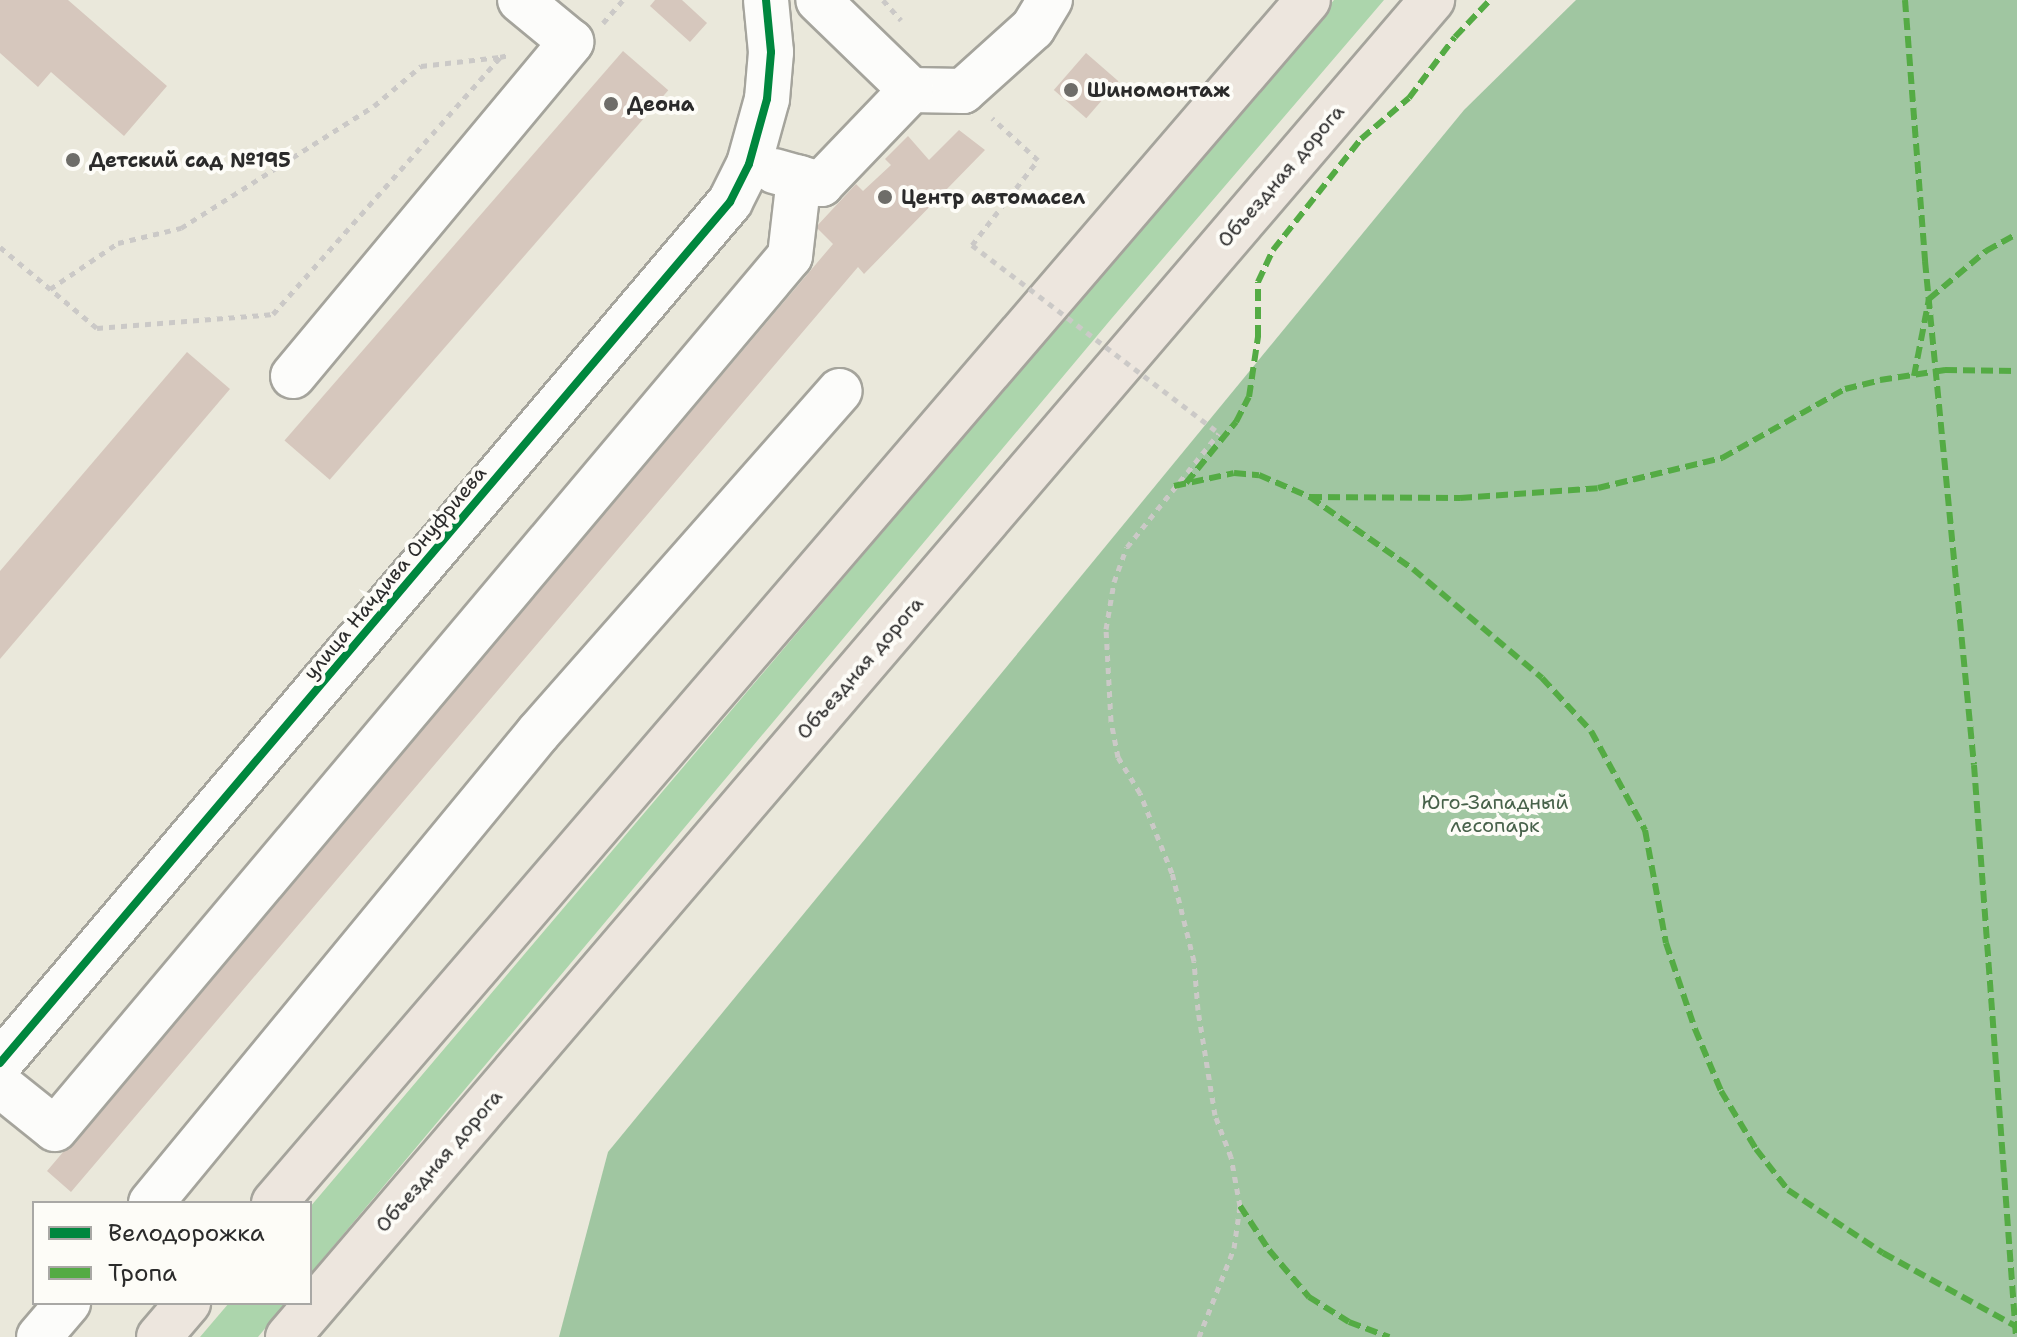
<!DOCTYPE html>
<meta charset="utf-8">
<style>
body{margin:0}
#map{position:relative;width:2017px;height:1337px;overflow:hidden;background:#eae8db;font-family:"Shantell Sans",sans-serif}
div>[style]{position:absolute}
.green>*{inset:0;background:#acd5ac}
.forest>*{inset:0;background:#a0c6a1}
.building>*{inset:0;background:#d6c7bd;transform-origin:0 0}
.path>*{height:5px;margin-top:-2.5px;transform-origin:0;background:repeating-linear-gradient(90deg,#cbc9c7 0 6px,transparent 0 12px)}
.roads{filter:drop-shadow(2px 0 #a5a49c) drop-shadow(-2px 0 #a5a49c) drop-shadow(0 2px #a5a49c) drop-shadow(0 -2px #a5a49c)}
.minor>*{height:44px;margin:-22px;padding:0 22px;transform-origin:22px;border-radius:22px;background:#fcfcfa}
.major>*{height:44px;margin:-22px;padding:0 22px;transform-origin:22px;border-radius:22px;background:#ede6de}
.path-bridge>*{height:5px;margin-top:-2.5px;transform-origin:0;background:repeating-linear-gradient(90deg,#cbc9c7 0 6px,transparent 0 12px)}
.quiet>*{height:6px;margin-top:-3px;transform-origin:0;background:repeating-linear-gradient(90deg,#54ab44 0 12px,transparent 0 18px)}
.cycleway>*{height:8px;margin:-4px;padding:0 4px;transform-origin:4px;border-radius:4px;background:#00873e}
.dots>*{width:22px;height:22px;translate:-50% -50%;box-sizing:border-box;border:4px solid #fdfcf7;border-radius:50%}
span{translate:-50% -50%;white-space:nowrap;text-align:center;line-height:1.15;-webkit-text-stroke:8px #fdfcf7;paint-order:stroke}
.poi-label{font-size:20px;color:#2b2b2b;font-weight:700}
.left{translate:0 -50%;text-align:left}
.street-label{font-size:20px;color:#2b2b2b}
.park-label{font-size:20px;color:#47614a}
.legend{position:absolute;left:32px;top:1201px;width:280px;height:104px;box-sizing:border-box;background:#fdfcf7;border:2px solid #a9a8a5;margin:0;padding:10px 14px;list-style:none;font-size:24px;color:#2b2b2b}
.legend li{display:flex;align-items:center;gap:16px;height:40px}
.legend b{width:40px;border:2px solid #a9a8a5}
</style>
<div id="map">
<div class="green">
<i style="clip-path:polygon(1334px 0,1384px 0,1112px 318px,310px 1274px,310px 1207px)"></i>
<i style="clip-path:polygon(229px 1303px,286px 1303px,258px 1337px,200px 1337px)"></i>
</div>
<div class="forest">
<i style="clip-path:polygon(1576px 0,2017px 0,2017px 1337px,559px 1337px,608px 1152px,1464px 110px)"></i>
</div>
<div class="building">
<i style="clip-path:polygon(0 0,68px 0,167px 86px,124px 136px,51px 72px,38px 87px,0 53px)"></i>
<i style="clip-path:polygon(655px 0,682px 0,707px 23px,690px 42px,650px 6px)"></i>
<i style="left:623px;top:51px;width:60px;height:516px;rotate:41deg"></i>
<i style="left:1086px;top:53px;width:43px;height:49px;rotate:41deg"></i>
<i style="clip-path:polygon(959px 130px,985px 150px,864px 274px,858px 267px,71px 1192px,47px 1171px,833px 244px,816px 227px,856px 184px,863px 191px,891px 165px,885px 159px,908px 136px,929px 160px)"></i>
<i style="clip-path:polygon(187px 352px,230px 389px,0 659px,0 571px)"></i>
</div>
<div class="path">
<i style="left:883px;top:0;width:27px;rotate:48deg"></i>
<i style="left:603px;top:23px;width:30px;rotate:-49deg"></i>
<i style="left:972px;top:245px;width:108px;rotate:-52.2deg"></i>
<i style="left:1038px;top:160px;width:62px;rotate:-137.6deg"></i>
<i style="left:0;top:247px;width:126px;rotate:39.9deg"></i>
<i style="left:97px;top:328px;width:177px;rotate:-4.5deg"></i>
<i style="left:273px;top:314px;width:343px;rotate:-48.5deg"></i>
<i style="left:500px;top:57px;width:9px;rotate:-13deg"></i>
<i style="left:50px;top:289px;width:82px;rotate:-34.1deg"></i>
<i style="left:118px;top:243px;width:65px;rotate:-13.4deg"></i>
<i style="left:181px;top:228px;width:228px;rotate:-32.3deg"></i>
<i style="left:374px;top:106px;width:62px;rotate:-40.4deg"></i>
<i style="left:421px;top:66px;width:79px;rotate:-6.6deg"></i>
<i style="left:1199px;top:1337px;width:96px;rotate:-68.5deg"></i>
<i style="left:1234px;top:1248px;width:42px;rotate:-81.9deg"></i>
<i style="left:1240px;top:1206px;width:50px;rotate:-100.4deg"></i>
<i style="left:1231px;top:1157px;width:45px;rotate:-110.9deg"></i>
<i style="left:1215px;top:1115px;width:106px;rotate:-99.2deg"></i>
<i style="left:1198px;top:1010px;width:49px;rotate:-94.7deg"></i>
<i style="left:1194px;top:961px;width:91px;rotate:-104deg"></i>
<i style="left:1172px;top:873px;width:86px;rotate:-111.8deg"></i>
<i style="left:1140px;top:793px;width:42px;rotate:-121.4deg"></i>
<i style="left:1118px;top:757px;width:37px;rotate:-101deg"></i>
<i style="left:1111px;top:721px;width:92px;rotate:-93.1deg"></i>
<i style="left:1106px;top:629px;width:48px;rotate:-80.3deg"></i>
<i style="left:1114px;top:582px;width:37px;rotate:-70deg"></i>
<i style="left:1127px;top:547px;width:146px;rotate:-51.1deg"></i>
</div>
<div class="roads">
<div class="minor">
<i style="left:911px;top:90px;width:52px;rotate:1.1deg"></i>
<i style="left:963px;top:91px;width:94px;rotate:-42deg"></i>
<i style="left:1033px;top:28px;width:33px;rotate:-59deg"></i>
<i style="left:774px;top:171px;width:49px;rotate:15.5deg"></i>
<i style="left:821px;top:184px;width:130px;rotate:-46.2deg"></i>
<i style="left:911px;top:90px;width:129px;rotate:-135.9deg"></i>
<i style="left:293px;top:376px;width:435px;rotate:-50.2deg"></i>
<i style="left:571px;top:42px;width:66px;rotate:-140.5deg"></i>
<i style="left:0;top:1063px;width:1129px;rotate:-49.71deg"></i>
<i style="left:730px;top:202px;width:42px;rotate:-63.4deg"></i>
<i style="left:749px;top:164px;width:67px;rotate:-74.5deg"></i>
<i style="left:767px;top:99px;width:47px;rotate:-85.1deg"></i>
<i style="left:771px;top:52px;width:52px;rotate:-95.5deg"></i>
<i style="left:0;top:1085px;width:70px;rotate:38.7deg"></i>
<i style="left:55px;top:1129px;width:1141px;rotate:-49.91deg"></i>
<i style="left:790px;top:256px;width:79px;rotate:-83.4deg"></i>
<i style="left:151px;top:1203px;width:609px;rotate:-50.53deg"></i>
<i style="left:538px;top:733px;width:456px;rotate:-48.6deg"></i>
<i style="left:39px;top:1337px;width:45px;rotate:-49.5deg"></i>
</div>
<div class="major">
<i style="left:274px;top:1203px;width:1586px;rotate:-49.32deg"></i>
<i style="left:159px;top:1337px;width:45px;rotate:-49.5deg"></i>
<i style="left:288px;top:1337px;width:1760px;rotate:-49.45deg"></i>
</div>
</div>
<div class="path-bridge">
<i style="left:972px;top:245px;width:310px;rotate:37.3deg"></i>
</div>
<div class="quiet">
<i style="left:1905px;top:0;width:262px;rotate:85.6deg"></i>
<i style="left:1925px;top:261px;width:506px;rotate:84.45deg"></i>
<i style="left:1974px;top:765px;width:574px;rotate:85.8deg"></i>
<i style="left:1914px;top:376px;width:78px;rotate:-79deg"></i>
<i style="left:1929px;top:299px;width:75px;rotate:-40.1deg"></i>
<i style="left:1986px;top:251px;width:35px;rotate:-29deg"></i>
<i style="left:1186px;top:483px;width:79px;rotate:-50.7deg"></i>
<i style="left:1236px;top:422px;width:28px;rotate:-63deg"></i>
<i style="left:1249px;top:397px;width:61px;rotate:-81.5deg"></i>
<i style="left:1258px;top:337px;width:55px;rotate:-90deg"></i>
<i style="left:1258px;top:282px;width:35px;rotate:-65deg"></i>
<i style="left:1273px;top:250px;width:142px;rotate:-51.6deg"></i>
<i style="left:1361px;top:139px;width:63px;rotate:-40.5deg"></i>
<i style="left:1409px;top:98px;width:76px;rotate:-53deg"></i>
<i style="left:1455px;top:37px;width:51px;rotate:-46.6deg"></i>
<i style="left:1174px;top:486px;width:61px;rotate:-12.2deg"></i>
<i style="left:1234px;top:473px;width:25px;rotate:5deg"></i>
<i style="left:1259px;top:475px;width:56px;rotate:23.3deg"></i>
<i style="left:1310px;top:497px;width:126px;rotate:35deg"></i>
<i style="left:1413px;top:569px;width:169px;rotate:40.2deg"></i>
<i style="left:1542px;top:678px;width:72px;rotate:47.2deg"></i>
<i style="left:1591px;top:731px;width:113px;rotate:61.4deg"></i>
<i style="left:1645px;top:830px;width:115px;rotate:79.5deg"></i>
<i style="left:1666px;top:943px;width:91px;rotate:71.4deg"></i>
<i style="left:1695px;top:1029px;width:67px;rotate:67.2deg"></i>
<i style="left:1721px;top:1091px;width:68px;rotate:58.9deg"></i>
<i style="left:1756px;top:1149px;width:52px;rotate:52deg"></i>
<i style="left:1788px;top:1190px;width:114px;rotate:33.6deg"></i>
<i style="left:1883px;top:1253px;width:153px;rotate:28.9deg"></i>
<i style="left:1310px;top:497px;width:150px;rotate:0.4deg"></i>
<i style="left:1460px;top:498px;width:138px;rotate:-4.1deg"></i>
<i style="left:1598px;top:488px;width:128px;rotate:-13.6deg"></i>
<i style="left:1722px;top:458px;width:141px;rotate:-29.3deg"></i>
<i style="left:1845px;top:389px;width:36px;rotate:-14deg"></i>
<i style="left:1880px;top:380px;width:66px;rotate:-8.7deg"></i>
<i style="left:1945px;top:370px;width:72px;rotate:0.8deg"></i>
<i style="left:1240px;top:1206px;width:53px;rotate:56.6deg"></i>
<i style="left:1269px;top:1250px;width:62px;rotate:49.6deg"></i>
<i style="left:1309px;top:1297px;width:47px;rotate:32deg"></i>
<i style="left:1349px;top:1322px;width:43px;rotate:20.6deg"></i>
</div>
<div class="cycleway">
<i style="left:0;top:1063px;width:1129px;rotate:-49.71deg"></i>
<i style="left:730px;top:202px;width:42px;rotate:-63.4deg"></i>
<i style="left:749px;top:164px;width:67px;rotate:-74.5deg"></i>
<i style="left:767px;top:99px;width:47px;rotate:-85.1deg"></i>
<i style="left:771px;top:52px;width:52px;rotate:-95.5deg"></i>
</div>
<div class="dots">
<i style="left:1071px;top:90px;background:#6e6d69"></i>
<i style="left:611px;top:104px;background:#6e6d69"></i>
<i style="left:73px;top:160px;background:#6e6d69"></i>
<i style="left:885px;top:197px;background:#6e6d69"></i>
</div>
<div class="poi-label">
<span class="left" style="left:1087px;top:90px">Шиномонтаж</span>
<span class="left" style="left:627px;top:104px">Деона</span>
<span class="left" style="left:89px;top:160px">Детский сад №195</span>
<span class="left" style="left:901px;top:197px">Центр автомасел</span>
</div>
<div class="street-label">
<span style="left:1281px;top:176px;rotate:-49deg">Объездная дорога</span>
<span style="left:395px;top:573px;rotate:-50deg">улица Начдива Онуфриева</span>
<span style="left:860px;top:668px;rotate:-49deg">Объездная дорога</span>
<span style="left:439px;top:1161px;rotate:-49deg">Объездная дорога</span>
</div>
<div class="park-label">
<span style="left:1495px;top:814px">Юго-Западный<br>лесопарк</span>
</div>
<ul class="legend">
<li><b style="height:10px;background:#00873e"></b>Велодорожка</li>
<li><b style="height:10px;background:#54ab44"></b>Тропа</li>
</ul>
</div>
